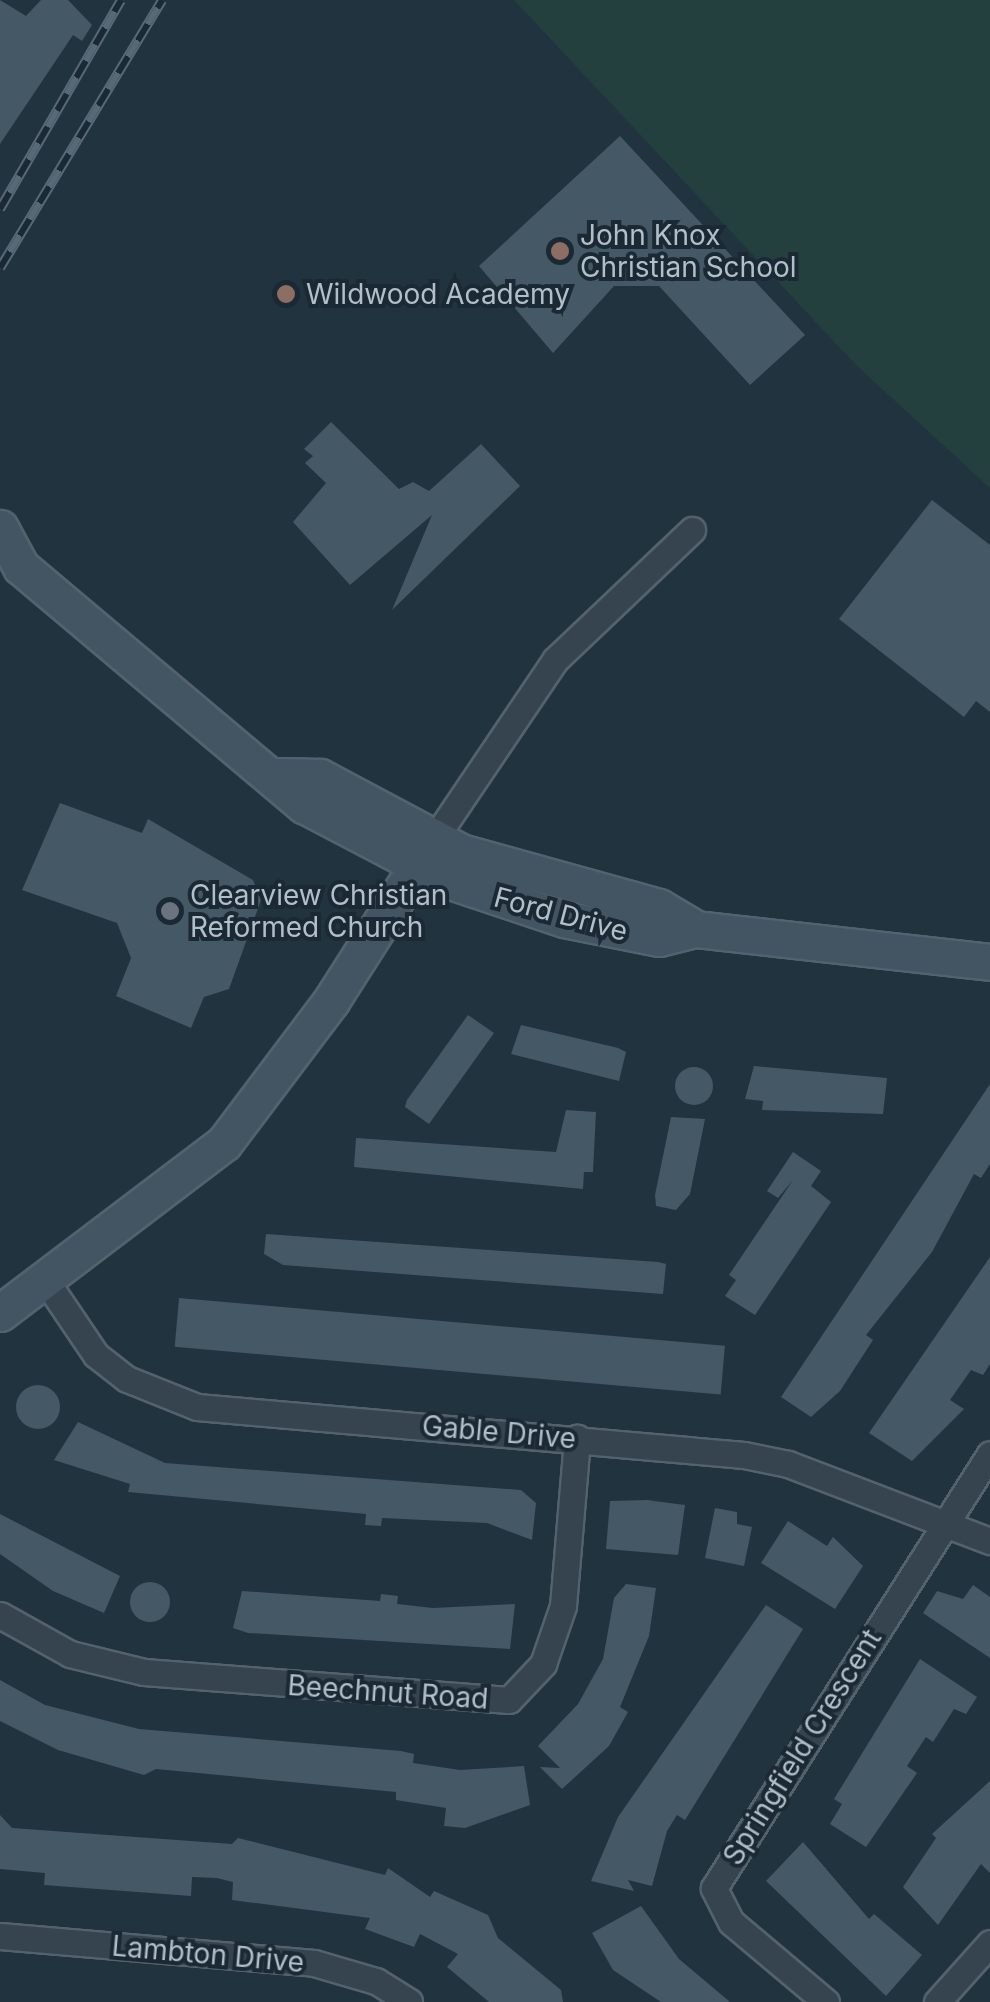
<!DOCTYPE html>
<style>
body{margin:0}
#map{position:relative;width:990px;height:2002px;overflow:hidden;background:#21333f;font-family:Inter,sans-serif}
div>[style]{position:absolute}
.green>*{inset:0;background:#23403f}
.building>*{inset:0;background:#455866;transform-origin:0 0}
.round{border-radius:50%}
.roads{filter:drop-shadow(2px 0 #54626d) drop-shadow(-2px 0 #54626d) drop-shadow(0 2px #54626d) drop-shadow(0 -2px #54626d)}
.street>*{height:25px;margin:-12.5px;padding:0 12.5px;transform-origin:12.5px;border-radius:12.5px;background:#36444f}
.secondary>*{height:35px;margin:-17.5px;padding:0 17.5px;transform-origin:17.5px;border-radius:17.5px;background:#435463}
.rail>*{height:10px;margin-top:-5px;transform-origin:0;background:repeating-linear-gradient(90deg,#1b2934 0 19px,#576977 0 38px);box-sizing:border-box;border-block:2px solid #576977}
.dots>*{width:28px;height:28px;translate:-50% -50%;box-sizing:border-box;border:5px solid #1b2934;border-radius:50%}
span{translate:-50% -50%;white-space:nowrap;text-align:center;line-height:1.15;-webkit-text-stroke:8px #1b2934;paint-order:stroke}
.poi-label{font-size:28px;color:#b1bfca}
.left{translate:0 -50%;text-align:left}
.street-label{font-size:28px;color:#b1bfca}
</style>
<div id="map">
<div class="green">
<i style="clip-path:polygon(514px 0,990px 0,990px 488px,856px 365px)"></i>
</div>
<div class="building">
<i style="clip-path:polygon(0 0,26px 16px,41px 0,68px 0,92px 25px,82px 41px,73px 35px,0 144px)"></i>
<i style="clip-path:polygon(620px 136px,805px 335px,750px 385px,659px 286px,614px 286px,553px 353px,479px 266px)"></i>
<i style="clip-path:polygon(331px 422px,399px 489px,413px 482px,429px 491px,481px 444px,520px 486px,392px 610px,432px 515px,350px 585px,293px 522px,326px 483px,305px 463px,313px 456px,304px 449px)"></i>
<i style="clip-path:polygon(932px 500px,990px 545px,990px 712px,976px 701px,964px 717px,839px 619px)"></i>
<i style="clip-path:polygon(60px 803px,142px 833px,148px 819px,253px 880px,261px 900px,229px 989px,204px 997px,191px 1028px,116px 996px,131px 958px,117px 923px,22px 890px)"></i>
<i style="clip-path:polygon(468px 1015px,494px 1033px,429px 1124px,405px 1107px,407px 1100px)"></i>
<i style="clip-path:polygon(521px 1025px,618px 1048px,626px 1052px,619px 1081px,511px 1054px)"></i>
<i style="clip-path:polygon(754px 1066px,887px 1078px,883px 1114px,762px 1110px,763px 1101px,745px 1099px)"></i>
<i class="round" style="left:675px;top:1067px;width:38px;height:38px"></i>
<i style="clip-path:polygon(990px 1084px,990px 1164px,981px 1178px,974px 1174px,932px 1252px,866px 1335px,873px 1340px,840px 1391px,811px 1417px,781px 1397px)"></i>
<i style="clip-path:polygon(566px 1110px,596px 1112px,593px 1172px,584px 1172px,583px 1189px,354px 1167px,356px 1138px,556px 1152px)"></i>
<i style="clip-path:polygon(671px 1117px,705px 1119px,690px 1194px,676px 1210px,656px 1206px,655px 1195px)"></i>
<i style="clip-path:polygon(793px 1152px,821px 1171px,811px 1186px,831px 1202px,755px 1315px,725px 1296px,736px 1280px,729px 1275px,793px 1180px,778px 1198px,767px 1191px)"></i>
<i style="clip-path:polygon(266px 1234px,658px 1262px,666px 1264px,663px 1294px,283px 1265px,264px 1254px)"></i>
<i style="clip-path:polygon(990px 1257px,990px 1364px,983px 1375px,971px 1370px,950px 1400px,964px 1409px,912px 1461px,869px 1433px)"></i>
<i style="left:179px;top:1298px;width:548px;height:49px;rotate:5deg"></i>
<i class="round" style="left:16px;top:1385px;width:44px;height:44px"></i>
<i style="clip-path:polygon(78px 1422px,165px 1463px,521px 1490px,536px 1503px,532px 1540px,487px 1523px,382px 1518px,381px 1526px,365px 1525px,366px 1514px,128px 1492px,130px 1484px,54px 1460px)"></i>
<i style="clip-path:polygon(647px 1500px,685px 1505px,678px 1555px,606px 1549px,610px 1501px)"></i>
<i style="clip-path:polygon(715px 1508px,737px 1512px,737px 1524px,752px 1527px,744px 1566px,705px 1558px)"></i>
<i style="clip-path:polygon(0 1514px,120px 1576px,104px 1613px,53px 1591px,0 1554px)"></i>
<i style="clip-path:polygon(788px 1521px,827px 1546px,833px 1537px,863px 1566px,835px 1609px,761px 1563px)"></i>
<i class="round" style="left:130px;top:1582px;width:40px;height:40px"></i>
<i style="clip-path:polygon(626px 1584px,656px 1588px,649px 1636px,620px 1707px,628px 1712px,609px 1746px,562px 1789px,540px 1767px,560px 1768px,538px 1746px,578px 1704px,603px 1659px,614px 1598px)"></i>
<i style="clip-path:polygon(973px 1585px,990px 1597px,990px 1658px,923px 1613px,937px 1591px,963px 1599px)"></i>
<i style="clip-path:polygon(242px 1591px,380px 1601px,381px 1594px,398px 1596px,397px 1604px,433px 1608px,515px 1604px,510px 1649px,248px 1633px,233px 1628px)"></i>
<i style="clip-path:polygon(766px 1605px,803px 1629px,685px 1820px,677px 1815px,667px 1831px,652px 1886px,628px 1880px,634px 1891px,591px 1881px,618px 1817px)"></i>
<i style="clip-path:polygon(920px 1659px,977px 1697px,966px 1714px,954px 1709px,933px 1742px,926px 1737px,907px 1766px,917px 1773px,866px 1847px,830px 1824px,842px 1804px,834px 1799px)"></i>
<i style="clip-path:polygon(0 1680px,45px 1705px,139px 1729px,401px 1751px,414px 1754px,413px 1763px,460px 1770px,524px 1766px,530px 1805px,465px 1828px,444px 1826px,446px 1808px,396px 1800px,396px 1792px,156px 1769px,144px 1775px,58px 1750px,0 1721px)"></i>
<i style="clip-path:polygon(990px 1781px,990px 1873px,981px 1864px,938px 1925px,903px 1887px,936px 1838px,932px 1834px)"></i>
<i style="clip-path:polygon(0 1815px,12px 1828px,232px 1844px,238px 1838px,385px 1875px,388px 1868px,430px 1897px,434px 1891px,488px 1915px,498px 1938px,561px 1990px,563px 2002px,489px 2002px,447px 1967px,458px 1954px,420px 1934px,414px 1947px,365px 1929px,370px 1918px,232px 1900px,233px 1882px,217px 1878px,192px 1877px,191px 1896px,44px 1885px,45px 1873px,0 1869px)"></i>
<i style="clip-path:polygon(803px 1842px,869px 1919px,874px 1914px,922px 1955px,886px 1996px,766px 1881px)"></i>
<i style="clip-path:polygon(641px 1906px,679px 1959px,730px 2002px,661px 2002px,613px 1970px,592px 1933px)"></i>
</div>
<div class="roads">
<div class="street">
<i style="left:435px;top:838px;width:215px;rotate:-56deg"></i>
<i style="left:555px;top:660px;width:189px;rotate:-43.5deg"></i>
<i style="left:46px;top:1281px;width:89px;rotate:56deg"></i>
<i style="left:96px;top:1355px;width:39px;rotate:38deg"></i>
<i style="left:127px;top:1379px;width:75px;rotate:21.8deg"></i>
<i style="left:197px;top:1407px;width:549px;rotate:5.01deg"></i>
<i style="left:744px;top:1455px;width:45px;rotate:11.6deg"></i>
<i style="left:788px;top:1464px;width:216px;rotate:20.9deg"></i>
<i style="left:0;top:1615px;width:80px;rotate:29.1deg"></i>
<i style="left:70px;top:1654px;width:76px;rotate:13.7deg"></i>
<i style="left:144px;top:1672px;width:366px;rotate:4.4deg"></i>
<i style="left:509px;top:1700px;width:50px;rotate:-46.6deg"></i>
<i style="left:543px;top:1664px;width:61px;rotate:-71deg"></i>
<i style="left:563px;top:1606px;width:169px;rotate:-85.2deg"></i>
<i style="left:0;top:1936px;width:315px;rotate:4.9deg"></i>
<i style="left:314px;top:1963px;width:65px;rotate:16.2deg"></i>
<i style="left:376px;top:1981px;width:39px;rotate:32deg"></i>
<i style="left:826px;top:2002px;width:124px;rotate:-139.9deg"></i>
<i style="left:731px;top:1922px;width:38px;rotate:-117deg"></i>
<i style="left:714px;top:1888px;width:514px;rotate:-57.55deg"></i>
<i style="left:937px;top:2002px;width:79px;rotate:-48.1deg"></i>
</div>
<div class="secondary">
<i style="left:0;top:528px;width:44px;rotate:61.7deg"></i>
<i style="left:21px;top:567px;width:370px;rotate:40.1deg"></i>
<i style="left:304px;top:805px;width:161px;rotate:27.7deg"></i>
<i style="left:447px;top:880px;width:123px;rotate:18.4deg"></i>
<i style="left:564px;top:919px;width:97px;rotate:11.3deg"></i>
<i style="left:659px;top:938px;width:38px;rotate:-14deg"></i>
<i style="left:696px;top:929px;width:296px;rotate:6.4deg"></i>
<i style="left:278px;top:776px;width:42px;rotate:1.4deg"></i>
<i style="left:320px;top:777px;width:160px;rotate:28deg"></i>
<i style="left:461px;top:852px;width:205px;rotate:15.5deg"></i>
<i style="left:659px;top:907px;width:43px;rotate:30.7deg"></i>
<i style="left:0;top:1313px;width:281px;rotate:-37.2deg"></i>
<i style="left:224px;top:1143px;width:178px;rotate:-53deg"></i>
<i style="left:331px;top:1001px;width:193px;rotate:-57.5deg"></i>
</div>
</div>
<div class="rail">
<i style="left:0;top:209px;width:241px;rotate:-59.9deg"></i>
<i style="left:0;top:268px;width:313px;rotate:-58.8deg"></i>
</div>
<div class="dots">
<i style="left:560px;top:251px;background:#8d6e63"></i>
<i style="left:286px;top:294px;background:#8d6e63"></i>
<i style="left:170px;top:911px;background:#6b7280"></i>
</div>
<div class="poi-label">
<span class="left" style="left:580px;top:251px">John Knox<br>Christian School</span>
<span class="left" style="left:306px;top:294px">Wildwood Academy</span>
<span class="left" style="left:190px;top:911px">Clearview Christian<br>Reformed Church</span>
</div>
<div class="street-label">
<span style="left:561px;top:914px;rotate:15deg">Ford Drive</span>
<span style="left:499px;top:1432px;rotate:5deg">Gable Drive</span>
<span style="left:388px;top:1692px;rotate:4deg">Beechnut Road</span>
<span style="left:802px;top:1747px;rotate:-58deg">Springfield Crescent</span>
<span style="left:208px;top:1954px;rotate:5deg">Lambton Drive</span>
</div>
</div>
